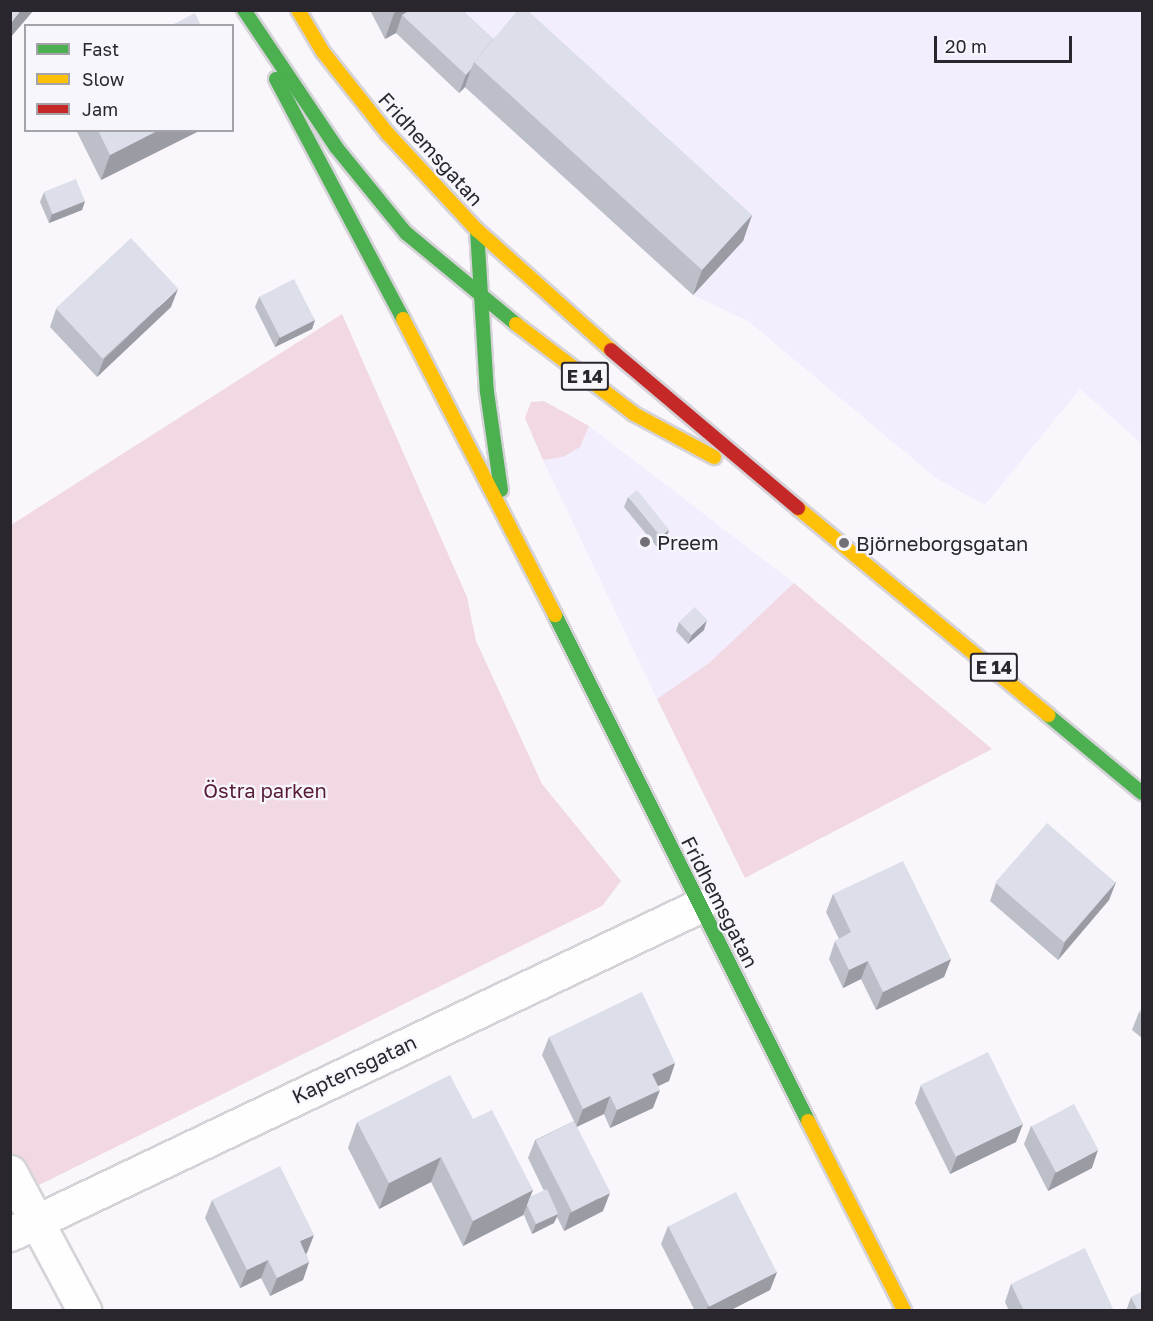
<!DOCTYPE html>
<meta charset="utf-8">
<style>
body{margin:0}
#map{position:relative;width:1153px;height:1321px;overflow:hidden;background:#f9f7fc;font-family:"Golos Text",sans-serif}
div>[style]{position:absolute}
.built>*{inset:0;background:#f2eefe}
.green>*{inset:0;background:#f1d8e3}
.roads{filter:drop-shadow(2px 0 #d5d3d8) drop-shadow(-2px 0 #d5d3d8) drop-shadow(0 2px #d5d3d8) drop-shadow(0 -2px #d5d3d8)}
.street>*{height:33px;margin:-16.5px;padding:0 16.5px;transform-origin:16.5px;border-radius:16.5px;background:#fefeff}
.fast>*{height:14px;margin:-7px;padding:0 7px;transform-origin:7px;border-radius:7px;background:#4caf50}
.slow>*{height:14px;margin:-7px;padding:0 7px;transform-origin:7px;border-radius:7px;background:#ffc107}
.jam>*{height:14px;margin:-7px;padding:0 7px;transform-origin:7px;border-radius:7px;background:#c62828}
.wall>*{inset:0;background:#bdbfc8}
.shaded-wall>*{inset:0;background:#9a9ba3}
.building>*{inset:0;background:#dcdee9;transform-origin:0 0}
.dots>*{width:16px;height:16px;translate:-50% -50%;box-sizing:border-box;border:3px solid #f8f6fd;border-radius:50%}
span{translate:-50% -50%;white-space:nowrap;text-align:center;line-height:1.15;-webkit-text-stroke:4.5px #f8f6fd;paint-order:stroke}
.shield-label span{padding:2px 4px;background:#f8f6fd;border:2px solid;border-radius:4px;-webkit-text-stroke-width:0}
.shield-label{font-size:18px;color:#29272d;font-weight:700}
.street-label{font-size:20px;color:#29272d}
.poi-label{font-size:20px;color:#29272d}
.left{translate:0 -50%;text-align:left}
.park-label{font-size:20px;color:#581c38}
.frame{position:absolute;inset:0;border:12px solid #29272d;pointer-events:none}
.legend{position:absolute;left:24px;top:24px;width:210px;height:108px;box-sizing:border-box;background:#f8f6fd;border:2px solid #a5a3aa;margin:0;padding:8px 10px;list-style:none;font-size:18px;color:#29272d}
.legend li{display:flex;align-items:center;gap:12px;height:30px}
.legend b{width:30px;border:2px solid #a5a3aa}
.scale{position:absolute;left:934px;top:36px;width:138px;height:27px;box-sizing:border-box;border:3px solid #29272d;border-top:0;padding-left:8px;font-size:18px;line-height:21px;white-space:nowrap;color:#29272d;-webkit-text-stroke:4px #f8f6fd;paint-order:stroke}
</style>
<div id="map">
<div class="built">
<i style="clip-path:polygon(370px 11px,1142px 11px,1142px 444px,1080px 389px,985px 505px,936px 478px,748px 321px,693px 295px,465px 88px,459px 93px,396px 33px,385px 39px)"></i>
<i style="clip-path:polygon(589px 426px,794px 583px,709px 663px,657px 699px,543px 460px,563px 457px,580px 447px)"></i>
</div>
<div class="green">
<i style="clip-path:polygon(342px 314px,467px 597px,476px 641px,542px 784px,621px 881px,602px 906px,11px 1199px,11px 525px)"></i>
<i style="clip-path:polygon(544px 401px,589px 426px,580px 447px,563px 457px,543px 460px,525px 418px,531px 402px)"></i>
<i style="clip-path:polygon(794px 583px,992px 749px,745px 878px,657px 699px,709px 663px)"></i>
</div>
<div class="roads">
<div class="street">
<i style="left:10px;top:1172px;width:157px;rotate:61.8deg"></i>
<i style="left:10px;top:1234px;width:763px;rotate:-25.46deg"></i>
</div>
<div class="fast">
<i style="left:244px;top:10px;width:165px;rotate:56.1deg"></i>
<i style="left:336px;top:147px;width:111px;rotate:50.9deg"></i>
<i style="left:406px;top:233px;width:143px;rotate:39.6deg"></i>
<i style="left:276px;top:79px;width:272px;rotate:62.1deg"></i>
<i style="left:477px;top:230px;width:162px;rotate:86.5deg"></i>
<i style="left:487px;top:392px;width:99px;rotate:81.9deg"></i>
<i style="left:555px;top:615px;width:566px;rotate:63.43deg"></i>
<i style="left:1048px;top:715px;width:122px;rotate:39.7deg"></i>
</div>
<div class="slow">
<i style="left:298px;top:10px;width:49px;rotate:59.2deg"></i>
<i style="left:323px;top:52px;width:105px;rotate:51.6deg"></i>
<i style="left:388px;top:134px;width:131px;rotate:47.2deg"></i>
<i style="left:477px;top:230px;width:180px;rotate:41.8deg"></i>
<i style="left:403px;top:319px;width:333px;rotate:62.8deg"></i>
<i style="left:516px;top:324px;width:148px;rotate:37.3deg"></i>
<i style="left:634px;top:414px;width:91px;rotate:28.3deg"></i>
<i style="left:798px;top:508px;width:325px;rotate:39.6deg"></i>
<i style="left:808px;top:1121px;width:212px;rotate:63.1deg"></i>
</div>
<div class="jam">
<i style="left:611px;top:350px;width:245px;rotate:40.2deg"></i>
</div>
</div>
<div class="wall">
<i style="clip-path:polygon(370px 10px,462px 10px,493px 39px,752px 215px,743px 241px,693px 295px,465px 87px,459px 93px,396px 33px,385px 39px)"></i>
<i style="clip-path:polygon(76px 130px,201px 130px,101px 180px)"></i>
<i style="clip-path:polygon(44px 192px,85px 201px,82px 210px,49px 223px,40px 202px)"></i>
<i style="clip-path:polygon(259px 297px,315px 320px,312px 329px,275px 347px,255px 307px)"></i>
<i style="clip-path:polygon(171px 307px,97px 377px,50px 327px,56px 309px)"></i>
<i style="clip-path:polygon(628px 497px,666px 539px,656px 546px,624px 507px)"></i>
<i style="clip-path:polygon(679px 622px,704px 630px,688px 644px,676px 631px)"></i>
<i style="clip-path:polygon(1116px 882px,1109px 900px,1058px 960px,990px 901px,996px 883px)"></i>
<i style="clip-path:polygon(833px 894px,951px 959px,944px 977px,876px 1010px,861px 979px,843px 988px,829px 959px,835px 941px,839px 939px,826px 912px)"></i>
<i style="clip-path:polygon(1143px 1007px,1143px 1039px,1132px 1030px,1139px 1012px)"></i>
<i style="clip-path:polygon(549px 1037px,675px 1063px,669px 1081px,658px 1086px,653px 1108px,610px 1128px,604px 1114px,577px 1127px,603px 1211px,564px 1231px,557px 1217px,554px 1223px,532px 1234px,524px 1215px,463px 1246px,431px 1182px,379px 1209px,348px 1148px,357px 1122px,473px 1119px,533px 1190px,530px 1197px,544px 1191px,528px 1158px,535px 1140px,574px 1121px,542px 1055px)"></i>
<i style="clip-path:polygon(921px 1085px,1016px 1142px,950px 1174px,915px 1103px)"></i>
<i style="clip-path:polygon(1031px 1126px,1092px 1168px,1048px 1191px,1024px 1144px)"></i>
<i style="clip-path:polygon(212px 1200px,307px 1253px,306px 1254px,309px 1262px,303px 1280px,270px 1296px,261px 1278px,240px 1288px,205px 1218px)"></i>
<i style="clip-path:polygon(668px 1226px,777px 1272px,770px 1290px,729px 1311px,695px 1311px,661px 1244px)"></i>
<i style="clip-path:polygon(1011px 1284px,1114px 1311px,1009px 1311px,1005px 1302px)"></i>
<i style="clip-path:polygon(1131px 1297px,1143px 1311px,1126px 1311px)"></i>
</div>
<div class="shaded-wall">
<i style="clip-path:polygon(21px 10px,34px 10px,10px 38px,10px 27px,13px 20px)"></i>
<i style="clip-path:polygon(399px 10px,427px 10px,402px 15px,396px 33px,385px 39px,394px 13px)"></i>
<i style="clip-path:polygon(471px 69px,465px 87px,459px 93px,466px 75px)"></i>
<i style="clip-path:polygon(159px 130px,201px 130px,101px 180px,110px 155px)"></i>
<i style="clip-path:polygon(85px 201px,82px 210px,49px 223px,52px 214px)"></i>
<i style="clip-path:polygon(752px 215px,743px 241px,693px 295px,702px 270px)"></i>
<i style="clip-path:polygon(178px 289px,171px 307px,97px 377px,104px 359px)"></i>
<i style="clip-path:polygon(315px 320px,312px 329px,275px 347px,279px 338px)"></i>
<i style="clip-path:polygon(669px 530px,666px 539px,656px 546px,659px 537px)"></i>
<i style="clip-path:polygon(707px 620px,704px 630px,688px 644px,692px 635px)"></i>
<i style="clip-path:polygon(1116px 882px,1109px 900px,1058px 960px,1065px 942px)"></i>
<i style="clip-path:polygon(951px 959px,944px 977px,876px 1010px,883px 992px)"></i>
<i style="clip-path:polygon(868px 961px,861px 979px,843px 988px,849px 970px)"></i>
<i style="clip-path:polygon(675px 1063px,669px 1081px,646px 1092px,652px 1074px)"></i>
<i style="clip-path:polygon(660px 1090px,653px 1108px,610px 1128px,617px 1110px)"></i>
<i style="clip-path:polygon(610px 1096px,604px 1114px,576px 1127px,583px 1109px)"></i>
<i style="clip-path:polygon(1023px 1124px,1016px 1142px,950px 1174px,957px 1156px)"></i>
<i style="clip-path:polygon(1098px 1150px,1092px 1168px,1048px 1191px,1055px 1173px)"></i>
<i style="clip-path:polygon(441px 1157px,431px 1182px,379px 1209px,389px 1183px)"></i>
<i style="clip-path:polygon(533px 1190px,523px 1215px,463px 1246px,473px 1221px)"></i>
<i style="clip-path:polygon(610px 1193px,603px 1211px,564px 1231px,570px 1213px)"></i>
<i style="clip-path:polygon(558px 1214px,554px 1223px,532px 1234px,536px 1224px)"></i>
<i style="clip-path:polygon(314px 1235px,307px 1253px,293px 1259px,300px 1241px)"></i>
<i style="clip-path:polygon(268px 1260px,261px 1278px,240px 1288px,247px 1270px)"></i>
<i style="clip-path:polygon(309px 1262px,303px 1280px,270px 1296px,277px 1278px)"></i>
<i style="clip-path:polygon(777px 1272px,770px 1290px,729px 1311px,706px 1311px,708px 1306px)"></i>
</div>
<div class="building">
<i style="clip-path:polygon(10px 10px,21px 10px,13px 20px,10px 18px)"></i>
<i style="clip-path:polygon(410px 10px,462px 10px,493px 39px,474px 62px,471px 69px,466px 75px,402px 15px)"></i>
<i style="clip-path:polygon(518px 10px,527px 10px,752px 215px,702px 270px,474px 62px)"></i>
<i style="clip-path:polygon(195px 13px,201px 26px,170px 26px)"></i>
<i style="clip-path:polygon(98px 130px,159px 130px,110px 155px)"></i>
<i style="left:76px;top:179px;width:24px;height:35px;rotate:68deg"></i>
<i style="left:131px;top:238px;width:69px;height:103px;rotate:47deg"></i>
<i style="left:294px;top:279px;width:46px;height:39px;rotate:63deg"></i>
<i style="left:637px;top:490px;width:51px;height:11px;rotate:51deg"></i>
<i style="left:695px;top:607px;width:18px;height:22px;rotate:47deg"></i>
<i style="left:1047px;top:823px;width:91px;height:79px;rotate:41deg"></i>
<i style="clip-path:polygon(903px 861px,951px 959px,883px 992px,868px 961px,849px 970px,835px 941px,851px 932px,833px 894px)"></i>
<i style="clip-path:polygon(642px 992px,675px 1063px,652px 1074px,660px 1090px,617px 1110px,610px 1096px,583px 1109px,549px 1037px)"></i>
<i style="clip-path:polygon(1143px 1007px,1143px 1015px,1139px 1012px)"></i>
<i style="left:988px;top:1052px;width:80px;height:75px;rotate:64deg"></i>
<i style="clip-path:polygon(450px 1075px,473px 1119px,492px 1110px,533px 1190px,473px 1221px,441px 1157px,389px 1183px,357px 1122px)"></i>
<i style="left:1074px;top:1104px;width:52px;height:48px;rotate:62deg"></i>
<i style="left:574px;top:1121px;width:80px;height:43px;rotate:63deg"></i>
<i style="clip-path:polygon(280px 1166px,314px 1235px,300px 1241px,309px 1262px,277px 1278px,268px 1260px,247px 1270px,212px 1200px)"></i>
<i style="clip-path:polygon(547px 1189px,558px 1214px,536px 1224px,527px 1205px,530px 1197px)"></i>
<i style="left:736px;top:1192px;width:90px;height:76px;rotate:63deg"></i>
<i style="clip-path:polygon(1085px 1248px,1114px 1311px,1024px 1311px,1011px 1284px)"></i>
<i style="clip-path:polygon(1143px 1291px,1143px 1311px,1138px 1311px,1131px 1297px)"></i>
</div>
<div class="dots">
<i style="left:645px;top:542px;background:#727075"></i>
<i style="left:844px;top:543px;background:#727075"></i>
</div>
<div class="shield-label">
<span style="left:585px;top:376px">E 14</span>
<span style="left:994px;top:667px">E 14</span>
</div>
<div class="street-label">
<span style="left:431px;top:149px;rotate:48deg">Fridhemsgatan</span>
<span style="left:720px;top:902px;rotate:63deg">Fridhemsgatan</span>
<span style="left:354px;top:1069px;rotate:-25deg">Kaptensgatan</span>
</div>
<div class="poi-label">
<span class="left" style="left:657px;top:542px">Preem</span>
<span class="left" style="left:856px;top:543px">Björneborgsgatan</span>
</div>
<div class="park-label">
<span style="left:265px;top:790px">Östra parken</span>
</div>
<div class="frame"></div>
<ul class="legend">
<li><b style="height:8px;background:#4caf50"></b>Fast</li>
<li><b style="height:8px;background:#ffc107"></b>Slow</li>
<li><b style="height:8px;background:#c62828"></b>Jam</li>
</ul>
<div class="scale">20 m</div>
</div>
